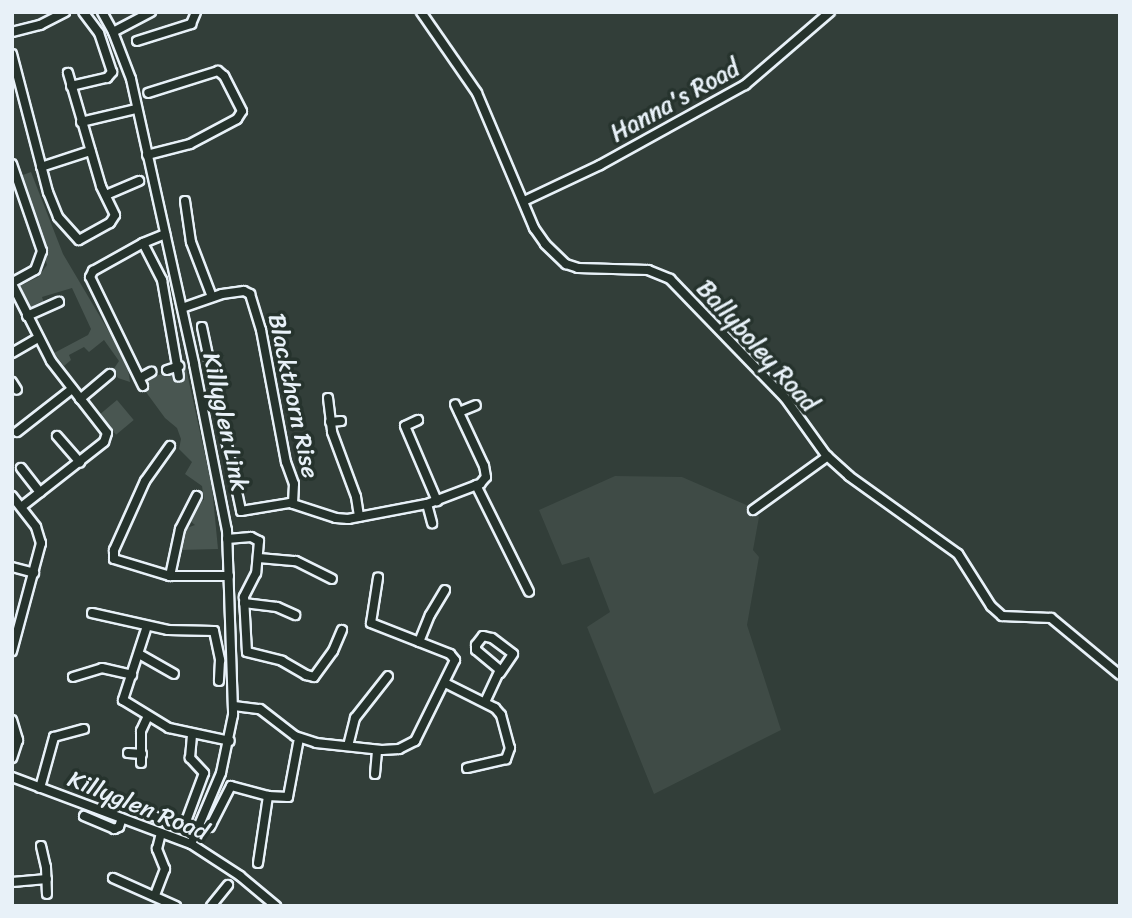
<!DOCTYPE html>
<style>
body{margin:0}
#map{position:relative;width:1132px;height:918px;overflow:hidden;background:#323e39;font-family:Sriracha,sans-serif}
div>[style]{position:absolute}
.built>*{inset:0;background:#3f4b46}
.green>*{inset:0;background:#495651;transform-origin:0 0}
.roads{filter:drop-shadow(2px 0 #e8f1f8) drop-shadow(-2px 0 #e8f1f8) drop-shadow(0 2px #e8f1f8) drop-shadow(0 -2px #e8f1f8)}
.minor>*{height:8px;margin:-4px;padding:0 4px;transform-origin:4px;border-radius:4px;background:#26332d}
span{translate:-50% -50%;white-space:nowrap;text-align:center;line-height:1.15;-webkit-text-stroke:7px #26332d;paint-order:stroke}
.street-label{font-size:24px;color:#e8f1f8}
.frame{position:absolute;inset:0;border:14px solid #e8f1f8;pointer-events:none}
</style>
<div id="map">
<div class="built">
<i style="clip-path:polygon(615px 476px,682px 477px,751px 507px,759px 517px,753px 550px,759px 557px,747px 625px,781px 730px,654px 794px,587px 627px,610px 612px,589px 557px,562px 565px,539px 510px)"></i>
</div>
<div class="green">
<i style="clip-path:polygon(31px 172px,63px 254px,127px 362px,130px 382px,118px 378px,113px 370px,119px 361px,104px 340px,89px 352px,84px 347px,69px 355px,71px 360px,64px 366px,54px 353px,88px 335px,91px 329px,72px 288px,42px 297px,45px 306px,29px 313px,18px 287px,38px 277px,47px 265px,20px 176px)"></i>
<i style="clip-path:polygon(183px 368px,186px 368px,212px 487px,218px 549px,179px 550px,184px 529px,195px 525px,190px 521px,189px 515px,198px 501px,204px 500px,202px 486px,185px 474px,192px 462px,179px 449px,181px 439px,177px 428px,165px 418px,143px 388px,153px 376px,174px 372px,181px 378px)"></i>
<i style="left:117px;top:400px;width:26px;height:23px;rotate:50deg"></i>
</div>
<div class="roads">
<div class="minor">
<i style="left:102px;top:12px;width:23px;rotate:61deg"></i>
<i style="left:113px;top:32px;width:50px;rotate:69deg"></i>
<i style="left:131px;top:79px;width:292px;rotate:77.5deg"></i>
<i style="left:194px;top:364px;width:169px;rotate:78.8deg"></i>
<i style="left:227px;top:530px;width:185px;rotate:88.1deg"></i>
<i style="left:233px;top:715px;width:59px;rotate:101.7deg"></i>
<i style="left:221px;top:773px;width:77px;rotate:112.9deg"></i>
<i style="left:421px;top:12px;width:98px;rotate:55.3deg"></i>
<i style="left:477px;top:93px;width:147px;rotate:67.1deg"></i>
<i style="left:534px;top:228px;width:19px;rotate:55deg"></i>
<i style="left:545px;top:244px;width:29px;rotate:44deg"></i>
<i style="left:566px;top:264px;width:13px;rotate:18deg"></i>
<i style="left:578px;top:268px;width:70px;rotate:1.6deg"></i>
<i style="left:648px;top:270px;width:24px;rotate:22deg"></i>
<i style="left:670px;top:279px;width:165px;rotate:46deg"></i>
<i style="left:785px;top:398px;width:70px;rotate:54.3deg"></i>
<i style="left:826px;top:455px;width:31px;rotate:42deg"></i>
<i style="left:849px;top:476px;width:134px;rotate:35.6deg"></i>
<i style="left:958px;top:554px;width:62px;rotate:57.6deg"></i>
<i style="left:991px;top:606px;width:15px;rotate:42deg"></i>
<i style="left:1002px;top:616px;width:49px;rotate:2.3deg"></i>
<i style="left:1051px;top:618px;width:89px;rotate:39.6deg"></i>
<i style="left:12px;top:32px;width:29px;rotate:-14deg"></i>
<i style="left:40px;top:25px;width:28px;rotate:-27deg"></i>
<i style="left:113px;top:32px;width:43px;rotate:-27.8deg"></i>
<i style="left:137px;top:41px;width:57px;rotate:-17.5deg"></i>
<i style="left:191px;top:24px;width:13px;rotate:-67deg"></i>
<i style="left:12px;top:54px;width:143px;rotate:75.4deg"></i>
<i style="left:48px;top:192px;width:27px;rotate:68deg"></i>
<i style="left:58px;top:217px;width:31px;rotate:48deg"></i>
<i style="left:79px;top:240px;width:35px;rotate:-29deg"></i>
<i style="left:110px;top:223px;width:9px;rotate:-58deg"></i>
<i style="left:115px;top:215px;width:32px;rotate:-116deg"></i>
<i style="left:101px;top:186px;width:118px;rotate:-106.3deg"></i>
<i style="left:71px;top:86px;width:37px;rotate:-13deg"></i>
<i style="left:107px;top:78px;width:8px;rotate:-50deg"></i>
<i style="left:112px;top:72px;width:41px;rotate:-108.4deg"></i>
<i style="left:99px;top:33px;width:26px;rotate:-127deg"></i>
<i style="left:81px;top:122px;width:57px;rotate:-13.3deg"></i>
<i style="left:147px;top:155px;width:44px;rotate:-14.3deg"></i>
<i style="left:190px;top:144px;width:53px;rotate:-28deg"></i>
<i style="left:237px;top:119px;width:9px;rotate:-58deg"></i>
<i style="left:242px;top:111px;width:39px;rotate:-117deg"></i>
<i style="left:224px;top:76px;width:8px;rotate:-140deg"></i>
<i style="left:218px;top:71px;width:73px;rotate:162.6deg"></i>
<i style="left:12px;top:164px;width:92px;rotate:71deg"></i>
<i style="left:42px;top:251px;width:20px;rotate:110deg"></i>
<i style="left:35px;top:270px;width:26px;rotate:151deg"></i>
<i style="left:41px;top:167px;width:52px;rotate:-18.1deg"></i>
<i style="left:106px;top:195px;width:36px;rotate:-23deg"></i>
<i style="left:185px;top:201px;width:41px;rotate:81.7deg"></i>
<i style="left:191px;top:242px;width:59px;rotate:69.1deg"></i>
<i style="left:524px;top:201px;width:84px;rotate:-25.3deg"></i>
<i style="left:600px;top:165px;width:166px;rotate:-28.9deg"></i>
<i style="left:745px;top:85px;width:112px;rotate:-40.7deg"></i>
<i style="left:143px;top:243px;width:42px;rotate:62.8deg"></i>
<i style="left:162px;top:280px;width:98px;rotate:80.1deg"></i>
<i style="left:12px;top:284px;width:86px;rotate:63.1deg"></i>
<i style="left:51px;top:361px;width:91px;rotate:52.1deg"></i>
<i style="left:107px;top:433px;width:9px;rotate:108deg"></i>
<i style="left:104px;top:442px;width:105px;rotate:141.9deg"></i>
<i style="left:182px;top:308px;width:42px;rotate:-19.3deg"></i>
<i style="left:222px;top:294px;width:22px;rotate:-8deg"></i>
<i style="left:244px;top:291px;width:7px;rotate:27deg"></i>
<i style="left:250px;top:294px;width:38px;rotate:73deg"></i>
<i style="left:261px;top:330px;width:134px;rotate:79.3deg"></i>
<i style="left:286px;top:462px;width:23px;rotate:70deg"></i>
<i style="left:294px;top:484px;width:20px;rotate:93deg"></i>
<i style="left:27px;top:316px;width:35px;rotate:-24deg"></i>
<i style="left:202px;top:327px;width:188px;rotate:78deg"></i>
<i style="left:241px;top:511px;width:50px;rotate:-9.3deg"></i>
<i style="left:290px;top:503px;width:48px;rotate:18.1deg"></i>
<i style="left:336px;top:518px;width:12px;rotate:5deg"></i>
<i style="left:348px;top:519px;width:80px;rotate:-10.8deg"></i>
<i style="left:427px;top:504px;width:57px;rotate:-20.7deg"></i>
<i style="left:480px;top:484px;width:9px;rotate:-49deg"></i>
<i style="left:486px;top:477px;width:11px;rotate:-100deg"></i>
<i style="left:484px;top:466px;width:68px;rotate:-115.1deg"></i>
<i style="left:12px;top:353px;width:30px;rotate:-30deg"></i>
<i style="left:167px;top:370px;width:13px;rotate:-18deg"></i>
<i style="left:140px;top:378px;width:13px;rotate:-29deg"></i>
<i style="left:12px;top:382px;width:9px;rotate:58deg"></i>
<i style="left:143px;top:386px;width:121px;rotate:-115.9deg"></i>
<i style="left:90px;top:277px;width:7px;rotate:-63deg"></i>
<i style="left:93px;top:271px;width:57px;rotate:-29.2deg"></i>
<i style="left:143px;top:243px;width:24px;rotate:-22deg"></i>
<i style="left:328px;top:398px;width:34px;rotate:83deg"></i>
<i style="left:332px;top:432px;width:69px;rotate:69.7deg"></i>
<i style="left:356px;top:497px;width:20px;rotate:81deg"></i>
<i style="left:80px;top:399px;width:39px;rotate:-40deg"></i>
<i style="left:459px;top:412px;width:18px;rotate:-22deg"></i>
<i style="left:418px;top:420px;width:14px;rotate:155deg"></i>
<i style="left:405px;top:426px;width:82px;rotate:66.9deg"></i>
<i style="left:330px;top:422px;width:11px;rotate:-5deg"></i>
<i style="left:17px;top:432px;width:70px;rotate:-38deg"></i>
<i style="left:57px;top:436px;width:35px;rotate:49deg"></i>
<i style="left:170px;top:446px;width:43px;rotate:125.5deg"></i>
<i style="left:145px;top:481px;width:76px;rotate:114.2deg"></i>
<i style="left:114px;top:550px;width:9px;rotate:90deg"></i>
<i style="left:114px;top:559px;width:59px;rotate:16.9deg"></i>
<i style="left:170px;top:576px;width:59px"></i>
<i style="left:21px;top:468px;width:31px;rotate:52deg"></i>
<i style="left:476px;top:485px;width:119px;rotate:63.6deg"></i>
<i style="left:12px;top:496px;width:39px;rotate:52deg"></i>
<i style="left:36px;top:527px;width:17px;rotate:73deg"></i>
<i style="left:41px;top:543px;width:112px;rotate:105deg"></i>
<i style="left:427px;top:504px;width:20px;rotate:75deg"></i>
<i style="left:753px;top:510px;width:92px;rotate:-35.8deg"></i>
<i style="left:227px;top:539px;width:24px;rotate:-5deg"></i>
<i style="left:251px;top:537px;width:9px;rotate:27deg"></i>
<i style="left:259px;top:541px;width:32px;rotate:95deg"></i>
<i style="left:256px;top:573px;width:27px;rotate:117deg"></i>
<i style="left:244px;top:597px;width:55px;rotate:86.9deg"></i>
<i style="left:247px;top:652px;width:36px;rotate:14deg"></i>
<i style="left:282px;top:661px;width:28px;rotate:30deg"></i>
<i style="left:306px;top:675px;width:8px;rotate:14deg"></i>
<i style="left:314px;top:677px;width:32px;rotate:-54deg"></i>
<i style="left:333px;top:651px;width:23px;rotate:-67deg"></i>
<i style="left:259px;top:558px;width:37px;rotate:5deg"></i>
<i style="left:296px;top:561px;width:40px;rotate:26.6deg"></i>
<i style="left:12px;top:567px;width:23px;rotate:15deg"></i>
<i style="left:170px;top:576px;width:48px;rotate:-78deg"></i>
<i style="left:180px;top:529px;width:37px;rotate:-63deg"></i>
<i style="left:244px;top:603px;width:33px;rotate:7deg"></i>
<i style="left:277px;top:607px;width:20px;rotate:24deg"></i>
<i style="left:92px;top:613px;width:78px;rotate:12.6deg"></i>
<i style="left:168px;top:630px;width:46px;rotate:1.2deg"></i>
<i style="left:214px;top:631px;width:30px;rotate:78deg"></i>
<i style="left:220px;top:660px;width:21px;rotate:93deg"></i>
<i style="left:147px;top:626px;width:78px;rotate:108deg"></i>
<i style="left:123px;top:700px;width:54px;rotate:31.3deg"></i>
<i style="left:169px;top:728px;width:62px;rotate:12deg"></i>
<i style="left:419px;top:642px;width:29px;rotate:-68deg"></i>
<i style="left:430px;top:615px;width:29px;rotate:-59deg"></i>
<i style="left:139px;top:654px;width:40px;rotate:29.7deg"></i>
<i style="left:73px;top:677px;width:30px;rotate:-17deg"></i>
<i style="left:102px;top:668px;width:31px;rotate:13deg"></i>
<i style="left:445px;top:683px;width:56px;rotate:26.6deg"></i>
<i style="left:495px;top:708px;width:9px;rotate:49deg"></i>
<i style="left:501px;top:715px;width:34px;rotate:75deg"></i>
<i style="left:510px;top:748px;width:12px;rotate:110deg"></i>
<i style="left:506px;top:759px;width:40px;rotate:167deg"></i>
<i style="left:485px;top:702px;width:35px;rotate:-65deg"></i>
<i style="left:500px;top:670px;width:31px;rotate:-140deg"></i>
<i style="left:476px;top:650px;width:5px;rotate:-90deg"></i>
<i style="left:476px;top:645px;width:11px;rotate:-52deg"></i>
<i style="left:483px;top:636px;width:9px;rotate:13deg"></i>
<i style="left:492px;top:638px;width:26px;rotate:37deg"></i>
<i style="left:513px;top:654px;width:23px;rotate:124deg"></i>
<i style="left:234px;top:706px;width:26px;rotate:7deg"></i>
<i style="left:260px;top:709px;width:44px;rotate:37.6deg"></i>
<i style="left:295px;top:736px;width:22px;rotate:18deg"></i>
<i style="left:316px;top:743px;width:66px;rotate:6.1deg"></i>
<i style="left:382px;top:750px;width:17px;rotate:-3deg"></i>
<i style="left:399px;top:749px;width:18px;rotate:-27deg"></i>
<i style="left:415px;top:741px;width:90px;rotate:-63.7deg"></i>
<i style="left:455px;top:660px;width:8px;rotate:-130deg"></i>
<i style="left:450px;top:654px;width:85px;rotate:-158.6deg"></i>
<i style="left:371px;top:623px;width:46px;rotate:-81.2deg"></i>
<i style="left:12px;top:720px;width:21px;rotate:73deg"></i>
<i style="left:18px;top:740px;width:19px;rotate:108deg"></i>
<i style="left:348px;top:746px;width:29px;rotate:-76deg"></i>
<i style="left:355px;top:718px;width:53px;rotate:-51.8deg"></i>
<i style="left:128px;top:753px;width:14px;rotate:4deg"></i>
<i style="left:141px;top:763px;width:32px;rotate:-90deg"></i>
<i style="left:141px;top:731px;width:14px;rotate:-65deg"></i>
<i style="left:375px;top:774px;width:24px;rotate:-85deg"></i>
<i style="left:12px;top:777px;width:191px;rotate:20.5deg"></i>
<i style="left:191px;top:844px;width:59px;rotate:33.1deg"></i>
<i style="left:240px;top:876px;width:47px;rotate:39.8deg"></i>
<i style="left:40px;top:788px;width:53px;rotate:-74.6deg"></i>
<i style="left:54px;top:737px;width:31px;rotate:-15deg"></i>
<i style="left:127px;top:804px;width:51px;rotate:24.1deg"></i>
<i style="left:174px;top:825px;width:11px;rotate:-5deg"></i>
<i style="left:185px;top:824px;width:54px;rotate:-69.6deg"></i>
<i style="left:204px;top:773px;width:21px;rotate:-133deg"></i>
<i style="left:190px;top:758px;width:23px;rotate:-85deg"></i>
<i style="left:84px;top:816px;width:33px;rotate:23deg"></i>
<i style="left:114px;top:829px;width:5px;rotate:-22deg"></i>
<i style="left:119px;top:827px;width:9px;rotate:-72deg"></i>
<i style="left:210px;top:827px;width:46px;rotate:-62.9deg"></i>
<i style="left:231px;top:786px;width:38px;rotate:15deg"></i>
<i style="left:268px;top:796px;width:20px;rotate:3deg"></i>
<i style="left:288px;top:797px;width:60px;rotate:-79.4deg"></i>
<i style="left:41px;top:846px;width:22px;rotate:77deg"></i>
<i style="left:46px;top:867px;width:27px;rotate:88deg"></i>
<i style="left:258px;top:863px;width:68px;rotate:-81.5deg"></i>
<i style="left:113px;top:878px;width:69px;rotate:24deg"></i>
<i style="left:12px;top:882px;width:35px;rotate:-5deg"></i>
<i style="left:155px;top:895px;width:28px;rotate:-69deg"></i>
<i style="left:165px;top:869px;width:22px;rotate:-112deg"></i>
<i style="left:157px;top:849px;width:16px;rotate:-76deg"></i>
<i style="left:211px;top:906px;width:27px;rotate:-51deg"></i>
</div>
</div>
<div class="street-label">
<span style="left:675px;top:101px;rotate:-29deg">Hanna's Road</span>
<span style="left:757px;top:346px;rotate:48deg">Ballyboley Road</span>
<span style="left:293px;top:396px;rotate:78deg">Blackthorn Rise</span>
<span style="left:225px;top:422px;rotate:78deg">Killyglen Link</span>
<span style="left:138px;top:806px;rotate:22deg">Killyglen Road</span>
</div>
<div class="frame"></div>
</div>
